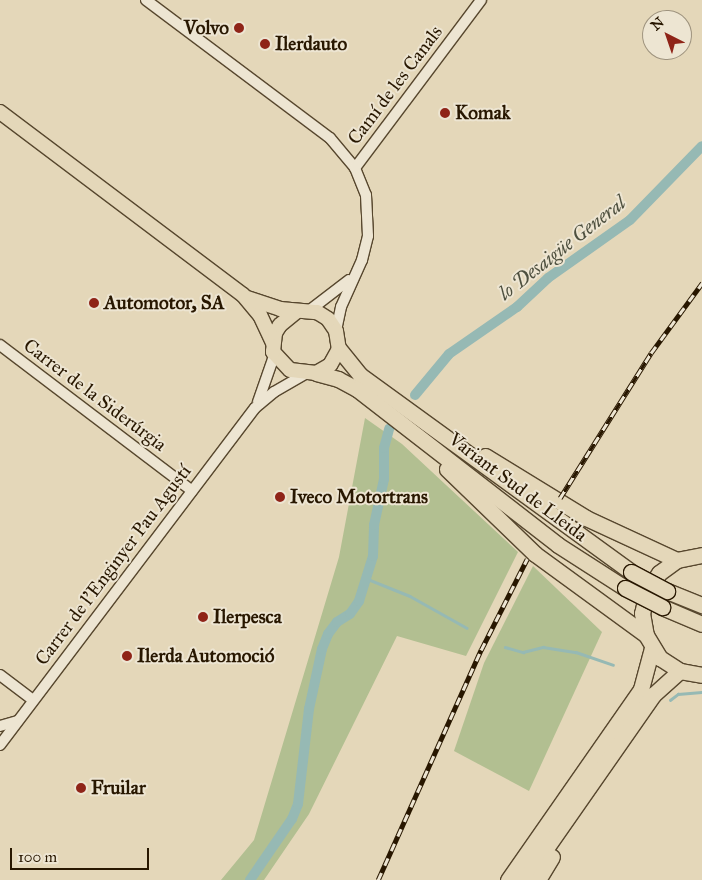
<!DOCTYPE html>
<meta charset="utf-8">
<style>
body{margin:0}
#map{position:relative;width:702px;height:880px;overflow:hidden;background:#e4d7b9;font-family:"IM FELL Great Primer",serif}
div>[style]{position:absolute}
.green>*{inset:0;background:#b2bf91}
.stream>*{height:2.5px;margin:-1.25px;padding:0 1.25px;transform-origin:1.25px;border-radius:1.25px;background:#96b9b4}
.canal>*{height:10px;margin:-5px;padding:0 5px;transform-origin:5px;border-radius:5px;background:#96b9b4}
.roads{filter:drop-shadow(1px 0 #57472e) drop-shadow(-1px 0 #57472e) drop-shadow(0 1px #57472e) drop-shadow(0 -1px #57472e)}
.minor>*{height:10px;margin:-5px;padding:0 5px;transform-origin:5px;border-radius:5px;background:#ede5d2}
.major>*{height:14px;margin:-7px;padding:0 7px;transform-origin:7px;border-radius:7px;background:#e4d7b9}
.highway>*{height:15px;margin:-7.5px;padding:0 7.5px;transform-origin:7.5px;border-radius:7.5px;background:#e4d7b9}
.rail>*{height:4.5px;margin-top:-2.25px;transform-origin:0;background:repeating-linear-gradient(90deg,#ede5d2 0 8px,#281700 0 16px);box-sizing:border-box;border-block:1px solid #281700}
.bridges{filter:drop-shadow(1px 0 #281700) drop-shadow(-1px 0 #281700) drop-shadow(0 1px #281700) drop-shadow(0 -1px #281700)}
.highway-bridge>*{height:15px;margin:-7.5px;padding:0 7.5px;transform-origin:7.5px;border-radius:7.5px;background:#e4d7b9}
.dots>*{width:14px;height:14px;translate:-50% -50%;box-sizing:border-box;border:2px solid #ede5d2;border-radius:50%}
span{translate:-50% -50%;white-space:nowrap;text-align:center;line-height:1.15;-webkit-text-stroke:4px #ede5d2;paint-order:stroke}
.poi-label{font-size:19px;color:#281700;font-weight:700}
.right{translate:-100% -50%;text-align:right}
.left{translate:0 -50%;text-align:left}
.street-label{font-size:19px;color:#281700}
.water-label{font-size:20px;color:#4e503f;font-style:italic}
.north{position:absolute;left:642px;top:10px;width:50px;height:50px;box-sizing:border-box;background:#ede5d2;border:1px solid #9e937e;border-radius:50%;rotate:319deg;font-size:14px;font-weight:700;line-height:20px;text-align:center;color:#281700}
.north::after{content:'';display:block;margin:auto;width:18px;height:22px;background:#8f2418;clip-path:polygon(50% 0,100% 100%,50% 72%,0 100%)}
.scale{position:absolute;left:10px;top:848px;width:139px;height:22px;box-sizing:border-box;border:2px solid #281700;border-top:0;padding-left:6px;font-size:15px;line-height:18px;white-space:nowrap;color:#281700;-webkit-text-stroke:4px #ede5d2;paint-order:stroke}
</style>
<div id="map">
<div class="green">
<i style="clip-path:polygon(365px 418px,402px 444px,518px 552px,466px 656px,397px 636px,309px 814px,264px 880px,221px 880px,254px 840px,339px 557px)"></i>
<i style="clip-path:polygon(533px 566px,602px 632px,529px 791px,454px 751px,484px 663px)"></i>
</div>
<div class="stream">
<i style="left:365px;top:578px;width:48px;rotate:21.8deg"></i>
<i style="left:410px;top:596px;width:65px;rotate:29.3deg"></i>
<i style="left:505px;top:647px;width:19px;rotate:16deg"></i>
<i style="left:523px;top:652px;width:21px;rotate:-14deg"></i>
<i style="left:543px;top:647px;width:33px;rotate:9deg"></i>
<i style="left:576px;top:652px;width:39px;rotate:19deg"></i>
<i style="left:670px;top:700px;width:10px;rotate:-37deg"></i>
<i style="left:678px;top:694px;width:24px;rotate:-5deg"></i>
</div>
<div class="canal">
<i style="left:415px;top:395px;width:53px;rotate:-50.3deg"></i>
<i style="left:449px;top:354px;width:83px;rotate:-34.7deg"></i>
<i style="left:517px;top:307px;width:42px;rotate:-43.1deg"></i>
<i style="left:548px;top:278px;width:100px;rotate:-35.3deg"></i>
<i style="left:630px;top:220px;width:103px;rotate:-45.8deg"></i>
<i style="left:250px;top:880px;width:74px;rotate:-55.5deg"></i>
<i style="left:292px;top:819px;width:16px;rotate:-68deg"></i>
<i style="left:298px;top:804px;width:96px;rotate:-83.4deg"></i>
<i style="left:309px;top:709px;width:61px;rotate:-77.8deg"></i>
<i style="left:322px;top:649px;width:16px;rotate:-68deg"></i>
<i style="left:328px;top:634px;width:15px;rotate:-53deg"></i>
<i style="left:337px;top:622px;width:15px;rotate:-32deg"></i>
<i style="left:350px;top:614px;width:16px;rotate:-55deg"></i>
<i style="left:359px;top:601px;width:47px;rotate:-72.7deg"></i>
<i style="left:373px;top:556px;width:31px;rotate:-88deg"></i>
<i style="left:374px;top:525px;width:47px;rotate:-77.7deg"></i>
<i style="left:384px;top:479px;width:31px;rotate:-90deg"></i>
<i style="left:384px;top:448px;width:20px;rotate:-75deg"></i>
</div>
<div class="roads">
<div class="minor">
<i style="left:146px;top:0;width:230px;rotate:36.9deg"></i>
<i style="left:330px;top:138px;width:39px;rotate:50deg"></i>
<i style="left:355px;top:168px;width:29px;rotate:68deg"></i>
<i style="left:366px;top:195px;width:41px;rotate:87.2deg"></i>
<i style="left:368px;top:236px;width:25px;rotate:104deg"></i>
<i style="left:362px;top:260px;width:51px;rotate:114.1deg"></i>
<i style="left:341px;top:307px;width:25px;rotate:102deg"></i>
<i style="left:355px;top:168px;width:210px;rotate:-53.1deg"></i>
<i style="left:310px;top:310px;width:49px;rotate:-37.6deg"></i>
<i style="left:0;top:345px;width:241px;rotate:37.2deg"></i>
<i style="left:258px;top:402px;width:49px;rotate:-70.8deg"></i>
<i style="left:0;top:675px;width:41px;rotate:37.1deg"></i>
<i style="left:0;top:726px;width:18px;rotate:-16deg"></i>
<i style="left:0;top:745px;width:423px;rotate:-52.9deg"></i>
<i style="left:255px;top:408px;width:25px;rotate:-40deg"></i>
<i style="left:274px;top:392px;width:36px;rotate:-30deg"></i>
</div>
<div class="major">
<i style="left:0;top:112px;width:304px;rotate:37deg"></i>
<i style="left:243px;top:295px;width:26px;rotate:50deg"></i>
<i style="left:260px;top:315px;width:31px;rotate:65deg"></i>
<i style="left:247px;top:298px;width:35px;rotate:18deg"></i>
<i style="left:280px;top:309px;width:37px;rotate:5deg"></i>
<i style="left:317px;top:312px;width:13px;rotate:32deg"></i>
<i style="left:328px;top:319px;width:14px;rotate:56deg"></i>
<i style="left:336px;top:331px;width:18px;rotate:81deg"></i>
<i style="left:339px;top:349px;width:18px;rotate:119deg"></i>
<i style="left:330px;top:365px;width:16px;rotate:150deg"></i>
<i style="left:316px;top:373px;width:26px;rotate:-173deg"></i>
<i style="left:290px;top:370px;width:25px;rotate:-133deg"></i>
<i style="left:273px;top:352px;width:19px;rotate:-84deg"></i>
<i style="left:275px;top:333px;width:9px;rotate:-58deg"></i>
<i style="left:280px;top:325px;width:22px;rotate:-39deg"></i>
</div>
<div class="highway">
<i style="left:339px;top:349px;width:33px;rotate:51deg"></i>
<i style="left:360px;top:375px;width:335px;rotate:36deg"></i>
<i style="left:316px;top:373px;width:23px;rotate:15deg"></i>
<i style="left:338px;top:379px;width:21px;rotate:28deg"></i>
<i style="left:357px;top:389px;width:254px;rotate:37.8deg"></i>
<i style="left:558px;top:545px;width:80px;rotate:32.7deg"></i>
<i style="left:485px;top:456px;width:119px;rotate:31.5deg"></i>
<i style="left:586px;top:518px;width:100px;rotate:24.8deg"></i>
<i style="left:447px;top:469px;width:122px;rotate:44deg"></i>
<i style="left:535px;top:554px;width:137px;rotate:36.1deg"></i>
<i style="left:702px;top:555px;width:25px;rotate:169deg"></i>
<i style="left:677px;top:560px;width:22px;rotate:144deg"></i>
<i style="left:659px;top:573px;width:22px;rotate:122deg"></i>
<i style="left:647px;top:592px;width:22px;rotate:103deg"></i>
<i style="left:642px;top:613px;width:22px;rotate:80deg"></i>
<i style="left:646px;top:635px;width:27px;rotate:59deg"></i>
<i style="left:660px;top:658px;width:24px;rotate:33deg"></i>
<i style="left:680px;top:671px;width:22px;rotate:10deg"></i>
<i style="left:667px;top:591px;width:38px;rotate:22deg"></i>
<i style="left:662px;top:607px;width:43px;rotate:23deg"></i>
<i style="left:508px;top:880px;width:233px;rotate:-55.1deg"></i>
<i style="left:641px;top:689px;width:42px;rotate:-75deg"></i>
<i style="left:524px;top:880px;width:226px;rotate:-55.1deg"></i>
<i style="left:653px;top:695px;width:36px;rotate:-42deg"></i>
<i style="left:538px;top:880px;width:27px;rotate:-59deg"></i>
</div>
</div>
<div class="rail">
<i style="left:560px;top:498px;width:171px;rotate:-57.9deg"></i>
<i style="left:651px;top:353px;width:87px;rotate:-53.9deg"></i>
<i style="left:378px;top:880px;width:252px;rotate:-65.9deg"></i>
<i style="left:481px;top:650px;width:102px;rotate:-63.2deg"></i>
</div>
<div class="bridges">
<div class="highway-bridge">
<i style="left:631px;top:572px;width:41px;rotate:27.8deg"></i>
<i style="left:625px;top:588px;width:42px;rotate:27.2deg"></i>
</div>
</div>
<div class="dots">
<i style="left:239px;top:28px;background:#8f2418"></i>
<i style="left:265px;top:44px;background:#8f2418"></i>
<i style="left:445px;top:113px;background:#8f2418"></i>
<i style="left:94px;top:303px;background:#8f2418"></i>
<i style="left:280px;top:497px;background:#8f2418"></i>
<i style="left:203px;top:617px;background:#8f2418"></i>
<i style="left:127px;top:656px;background:#8f2418"></i>
<i style="left:81px;top:788px;background:#8f2418"></i>
</div>
<div class="poi-label">
<span class="right" style="left:229px;top:28px">Volvo</span>
<span class="left" style="left:275px;top:44px">Ilerdauto</span>
<span class="left" style="left:455px;top:113px">Komak</span>
<span class="left" style="left:104px;top:303px">Automotor, SA</span>
<span class="left" style="left:290px;top:497px">Iveco Motortrans</span>
<span class="left" style="left:213px;top:617px">Ilerpesca</span>
<span class="left" style="left:137px;top:656px">Ilerda Automoció</span>
<span class="left" style="left:91px;top:788px">Fruilar</span>
</div>
<div class="street-label">
<span style="left:395px;top:85px;rotate:-53deg">Camí de les Canals</span>
<span style="left:95px;top:395px;rotate:37deg">Carrer de la Siderúrgia</span>
<span style="left:518px;top:487px;rotate:37deg">Variant Sud de Lleida</span>
<span style="left:113px;top:565px;rotate:-53deg">Carrer de l'Enginyer Pau Agustí</span>
</div>
<div class="water-label">
<span style="left:562px;top:248px;rotate:-38deg">lo Desaigüe General</span>
</div>
<div class="north">N</div>
<div class="scale">100 m</div>
</div>
